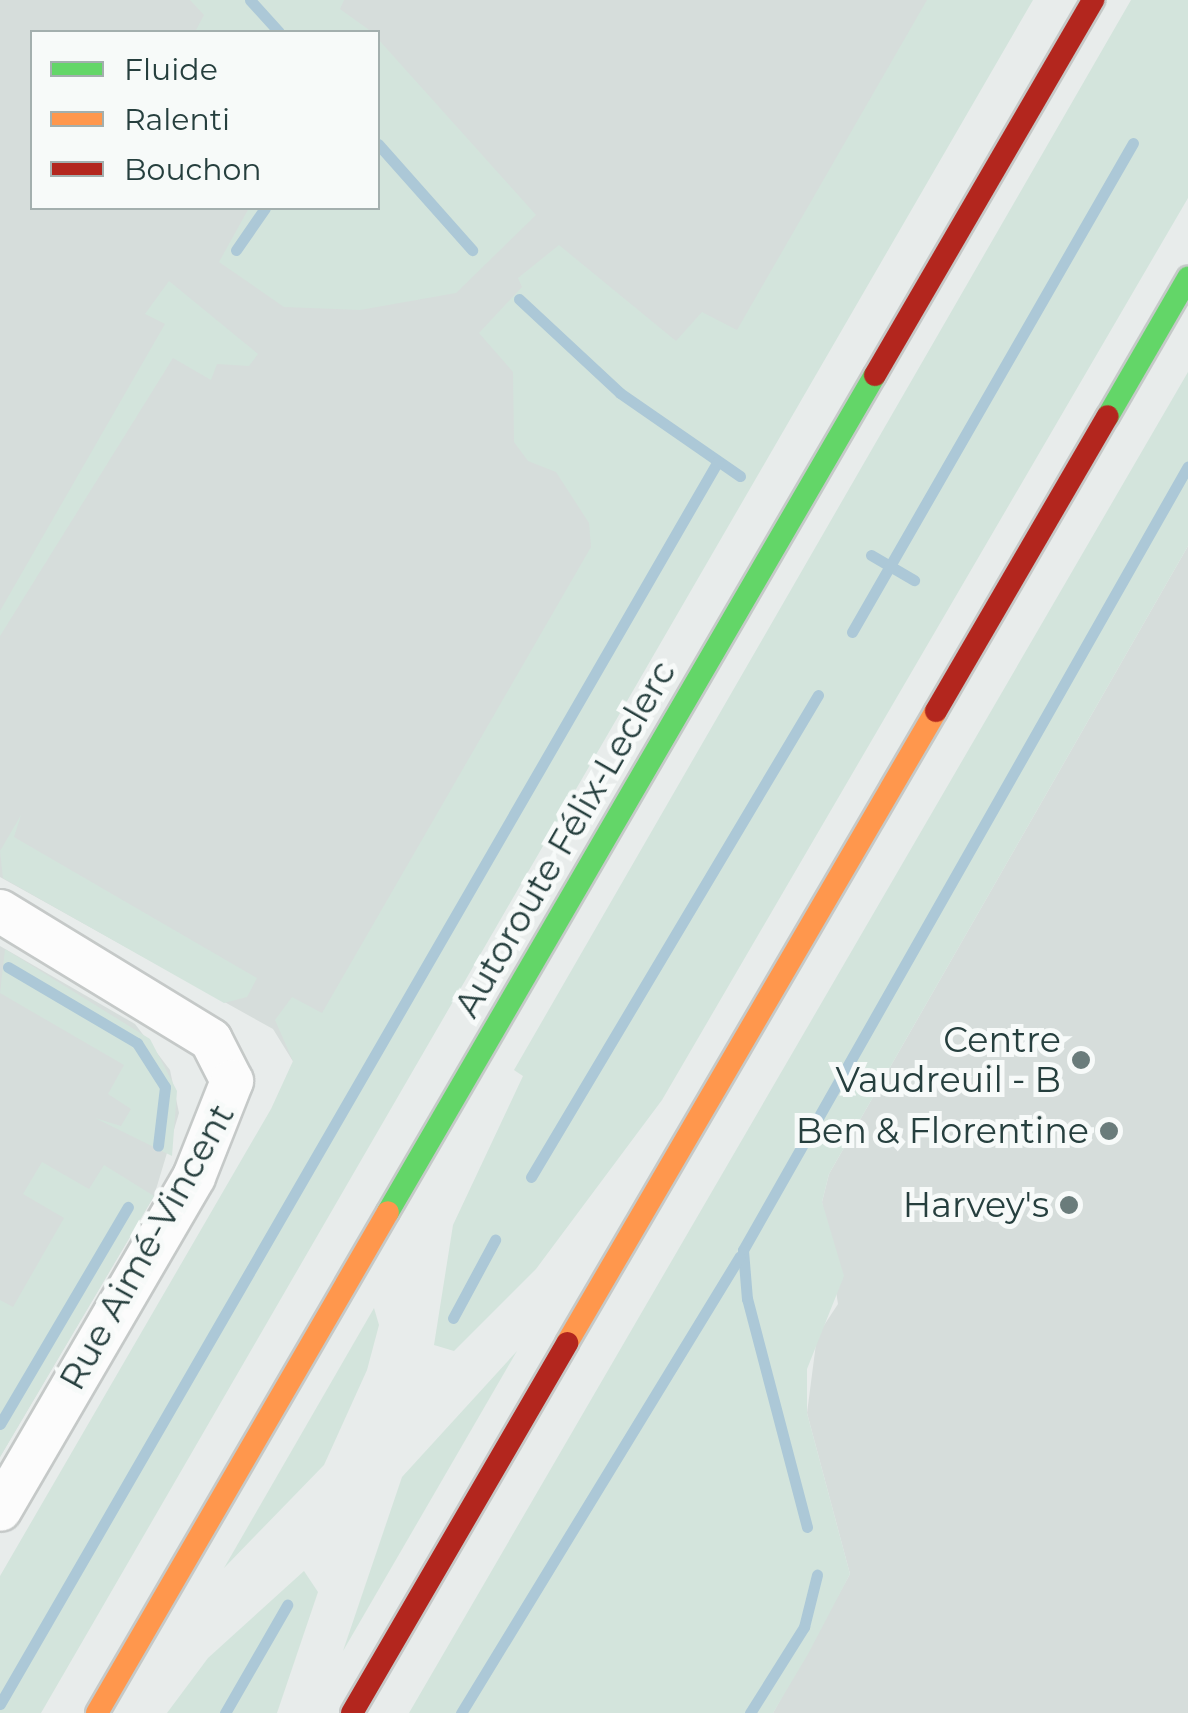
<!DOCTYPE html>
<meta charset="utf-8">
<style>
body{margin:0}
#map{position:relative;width:1188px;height:1713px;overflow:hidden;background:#e8eceb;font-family:Montserrat,sans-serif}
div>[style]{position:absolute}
.built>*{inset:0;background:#d6dddb}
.green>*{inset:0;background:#d3e4dc}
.stream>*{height:11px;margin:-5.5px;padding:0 5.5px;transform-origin:5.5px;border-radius:5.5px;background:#acc8d7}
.roads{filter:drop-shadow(2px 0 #c5c9c8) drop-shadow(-2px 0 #c5c9c8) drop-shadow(0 2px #c5c9c8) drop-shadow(0 -2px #c5c9c8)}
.street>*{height:42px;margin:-21px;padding:0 21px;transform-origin:21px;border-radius:21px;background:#fcfcfc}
.fast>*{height:22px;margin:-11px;padding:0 11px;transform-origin:11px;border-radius:11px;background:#63d668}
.slow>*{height:22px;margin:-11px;padding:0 11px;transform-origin:11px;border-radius:11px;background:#ff974d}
.jam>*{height:22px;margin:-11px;padding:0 11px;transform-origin:11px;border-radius:11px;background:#b3261e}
.dots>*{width:28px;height:28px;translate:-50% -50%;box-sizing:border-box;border:5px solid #f7faf9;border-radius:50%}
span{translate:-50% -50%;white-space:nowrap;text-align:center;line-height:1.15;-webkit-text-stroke:10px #f7faf9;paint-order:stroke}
.street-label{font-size:35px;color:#263f3e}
.poi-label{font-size:35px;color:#263f3e}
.right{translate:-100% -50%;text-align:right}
.legend{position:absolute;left:30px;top:30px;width:350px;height:180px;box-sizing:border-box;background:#f7faf9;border:2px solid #a3afae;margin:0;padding:12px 18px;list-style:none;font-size:30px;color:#263f3e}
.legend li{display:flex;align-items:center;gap:20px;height:50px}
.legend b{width:50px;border:2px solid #a3afae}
</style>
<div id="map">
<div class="built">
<i style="clip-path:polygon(evenodd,0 0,939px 0,302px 1076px,273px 1029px,0 877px,0 0,32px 32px,378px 32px,378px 208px,32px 208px,32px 32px)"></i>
<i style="clip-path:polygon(1188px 546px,1188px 1713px,773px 1713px,850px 1574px,807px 1413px,817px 1336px,838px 1304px,822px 1202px,829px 1174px)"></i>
<i style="clip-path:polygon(0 946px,135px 1024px,170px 1070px,179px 1113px,154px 1196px,0 1457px)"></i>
</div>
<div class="green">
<i style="clip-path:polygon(190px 0,344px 0,340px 9px,372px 32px,195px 32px,204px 15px)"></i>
<i style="clip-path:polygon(927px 0,1033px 0,41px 1713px,0 1713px,0 1576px,271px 1109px,293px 1061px,275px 1020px,292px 997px,322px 1013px,591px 547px,589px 523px,556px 472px,528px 461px,514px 442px,513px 372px,479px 333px,522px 287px,518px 278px,559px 245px,676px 341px,702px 312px,737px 330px)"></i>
<i style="clip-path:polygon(1131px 0,1188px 0,1188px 198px,662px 1100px,536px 1269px,454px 1351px,434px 1345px,453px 1225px,523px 1076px,514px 1070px)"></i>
<i style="clip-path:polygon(378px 39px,536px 215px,456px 293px,360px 310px,284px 307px,219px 262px,249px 208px,378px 208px)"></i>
<i style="clip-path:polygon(169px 281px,258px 354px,249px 366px,217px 364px,211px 380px,173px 358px,0 636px,0 611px,165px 324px,145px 314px)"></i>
<i style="clip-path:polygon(1188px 372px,1188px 546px,829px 1174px,822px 1202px,844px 1276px,807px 1369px,807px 1413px,850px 1574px,808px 1654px,773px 1713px,409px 1713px)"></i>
<i style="clip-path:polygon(21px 815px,14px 837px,257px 978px,247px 997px,224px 1003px,3px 878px,0 851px)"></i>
<i style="clip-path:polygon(5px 949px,150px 1039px,177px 1091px,172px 1156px,95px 1118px,121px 1126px,131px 1109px,108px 1094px,124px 1065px,0 993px)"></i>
<i style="clip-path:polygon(42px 1162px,89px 1189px,104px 1165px,154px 1196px,0 1457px,0 1300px,13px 1307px,64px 1218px,23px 1194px)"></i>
<i style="clip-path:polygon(374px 1308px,379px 1325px,367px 1370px,324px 1465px,224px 1568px)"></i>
<i style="clip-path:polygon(517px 1351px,343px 1651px,402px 1477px)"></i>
<i style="clip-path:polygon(304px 1571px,318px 1592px,277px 1713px,167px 1713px,208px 1658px)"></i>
</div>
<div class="stream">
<i style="left:250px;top:0;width:43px;rotate:47.8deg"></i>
<i style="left:378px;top:144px;width:142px;rotate:48.4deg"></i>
<i style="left:236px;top:250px;width:51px;rotate:-55.4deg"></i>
<i style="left:519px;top:299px;width:138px;rotate:42.9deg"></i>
<i style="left:620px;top:393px;width:146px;rotate:34.7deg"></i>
<i style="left:871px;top:555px;width:50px;rotate:30.2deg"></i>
<i style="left:852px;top:632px;width:564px;rotate:-60.12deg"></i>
<i style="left:8px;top:967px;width:150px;rotate:30.5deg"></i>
<i style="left:137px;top:1043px;width:52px;rotate:57.5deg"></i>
<i style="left:165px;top:1087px;width:59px;rotate:96.8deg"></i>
<i style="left:531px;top:1177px;width:561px;rotate:-59.23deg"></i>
<i style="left:453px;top:1318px;width:89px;rotate:-61.7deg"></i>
<i style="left:0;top:1424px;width:252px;rotate:-59.5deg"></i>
<i style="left:807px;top:1527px;width:236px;rotate:-104.7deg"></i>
<i style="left:747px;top:1299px;width:49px;rotate:-94.7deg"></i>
<i style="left:743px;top:1250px;width:901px;rotate:-60.42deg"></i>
<i style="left:0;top:1704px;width:1435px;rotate:-59.99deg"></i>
<i style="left:225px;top:1713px;width:125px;rotate:-60.1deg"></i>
<i style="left:461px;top:1713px;width:535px;rotate:-58.6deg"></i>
<i style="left:750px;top:1713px;width:102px;rotate:-57.9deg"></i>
<i style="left:804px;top:1627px;width:54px;rotate:-76deg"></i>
</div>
<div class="roads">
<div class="street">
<i style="left:0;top:911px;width:247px;rotate:31.4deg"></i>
<i style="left:211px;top:1040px;width:46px;rotate:62.9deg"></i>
<i style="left:232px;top:1081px;width:103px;rotate:111.6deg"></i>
<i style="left:194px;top:1177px;width:385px;rotate:120.2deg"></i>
</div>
<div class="fast">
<i style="left:1108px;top:416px;width:160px;rotate:-59.9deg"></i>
<i style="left:388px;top:1212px;width:968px;rotate:-59.81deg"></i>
</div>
<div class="slow">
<i style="left:567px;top:1343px;width:732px;rotate:-59.72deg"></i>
<i style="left:97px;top:1713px;width:579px;rotate:-59.85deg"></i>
</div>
<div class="jam">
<i style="left:875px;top:375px;width:434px;rotate:-59.8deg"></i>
<i style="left:936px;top:711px;width:341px;rotate:-59.8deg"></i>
<i style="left:352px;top:1713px;width:428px;rotate:-59.8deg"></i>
</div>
</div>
<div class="dots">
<i style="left:1081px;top:1060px;background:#6a7c7b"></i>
<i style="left:1109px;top:1131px;background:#6a7c7b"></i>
<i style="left:1069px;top:1205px;background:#6a7c7b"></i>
</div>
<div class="street-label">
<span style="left:565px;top:839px;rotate:-60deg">Autoroute Félix-Leclerc</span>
<span style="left:147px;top:1247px;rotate:-61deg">Rue Aimé-Vincent</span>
</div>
<div class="poi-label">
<span class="right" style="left:1061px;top:1060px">Centre<br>Vaudreuil - B</span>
<span class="right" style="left:1089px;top:1131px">Ben &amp; Florentine</span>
<span class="right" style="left:1049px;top:1205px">Harvey's</span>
</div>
<ul class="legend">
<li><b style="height:12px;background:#63d668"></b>Fluide</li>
<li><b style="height:12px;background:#ff974d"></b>Ralenti</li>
<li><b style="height:12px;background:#b3261e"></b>Bouchon</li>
</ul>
</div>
